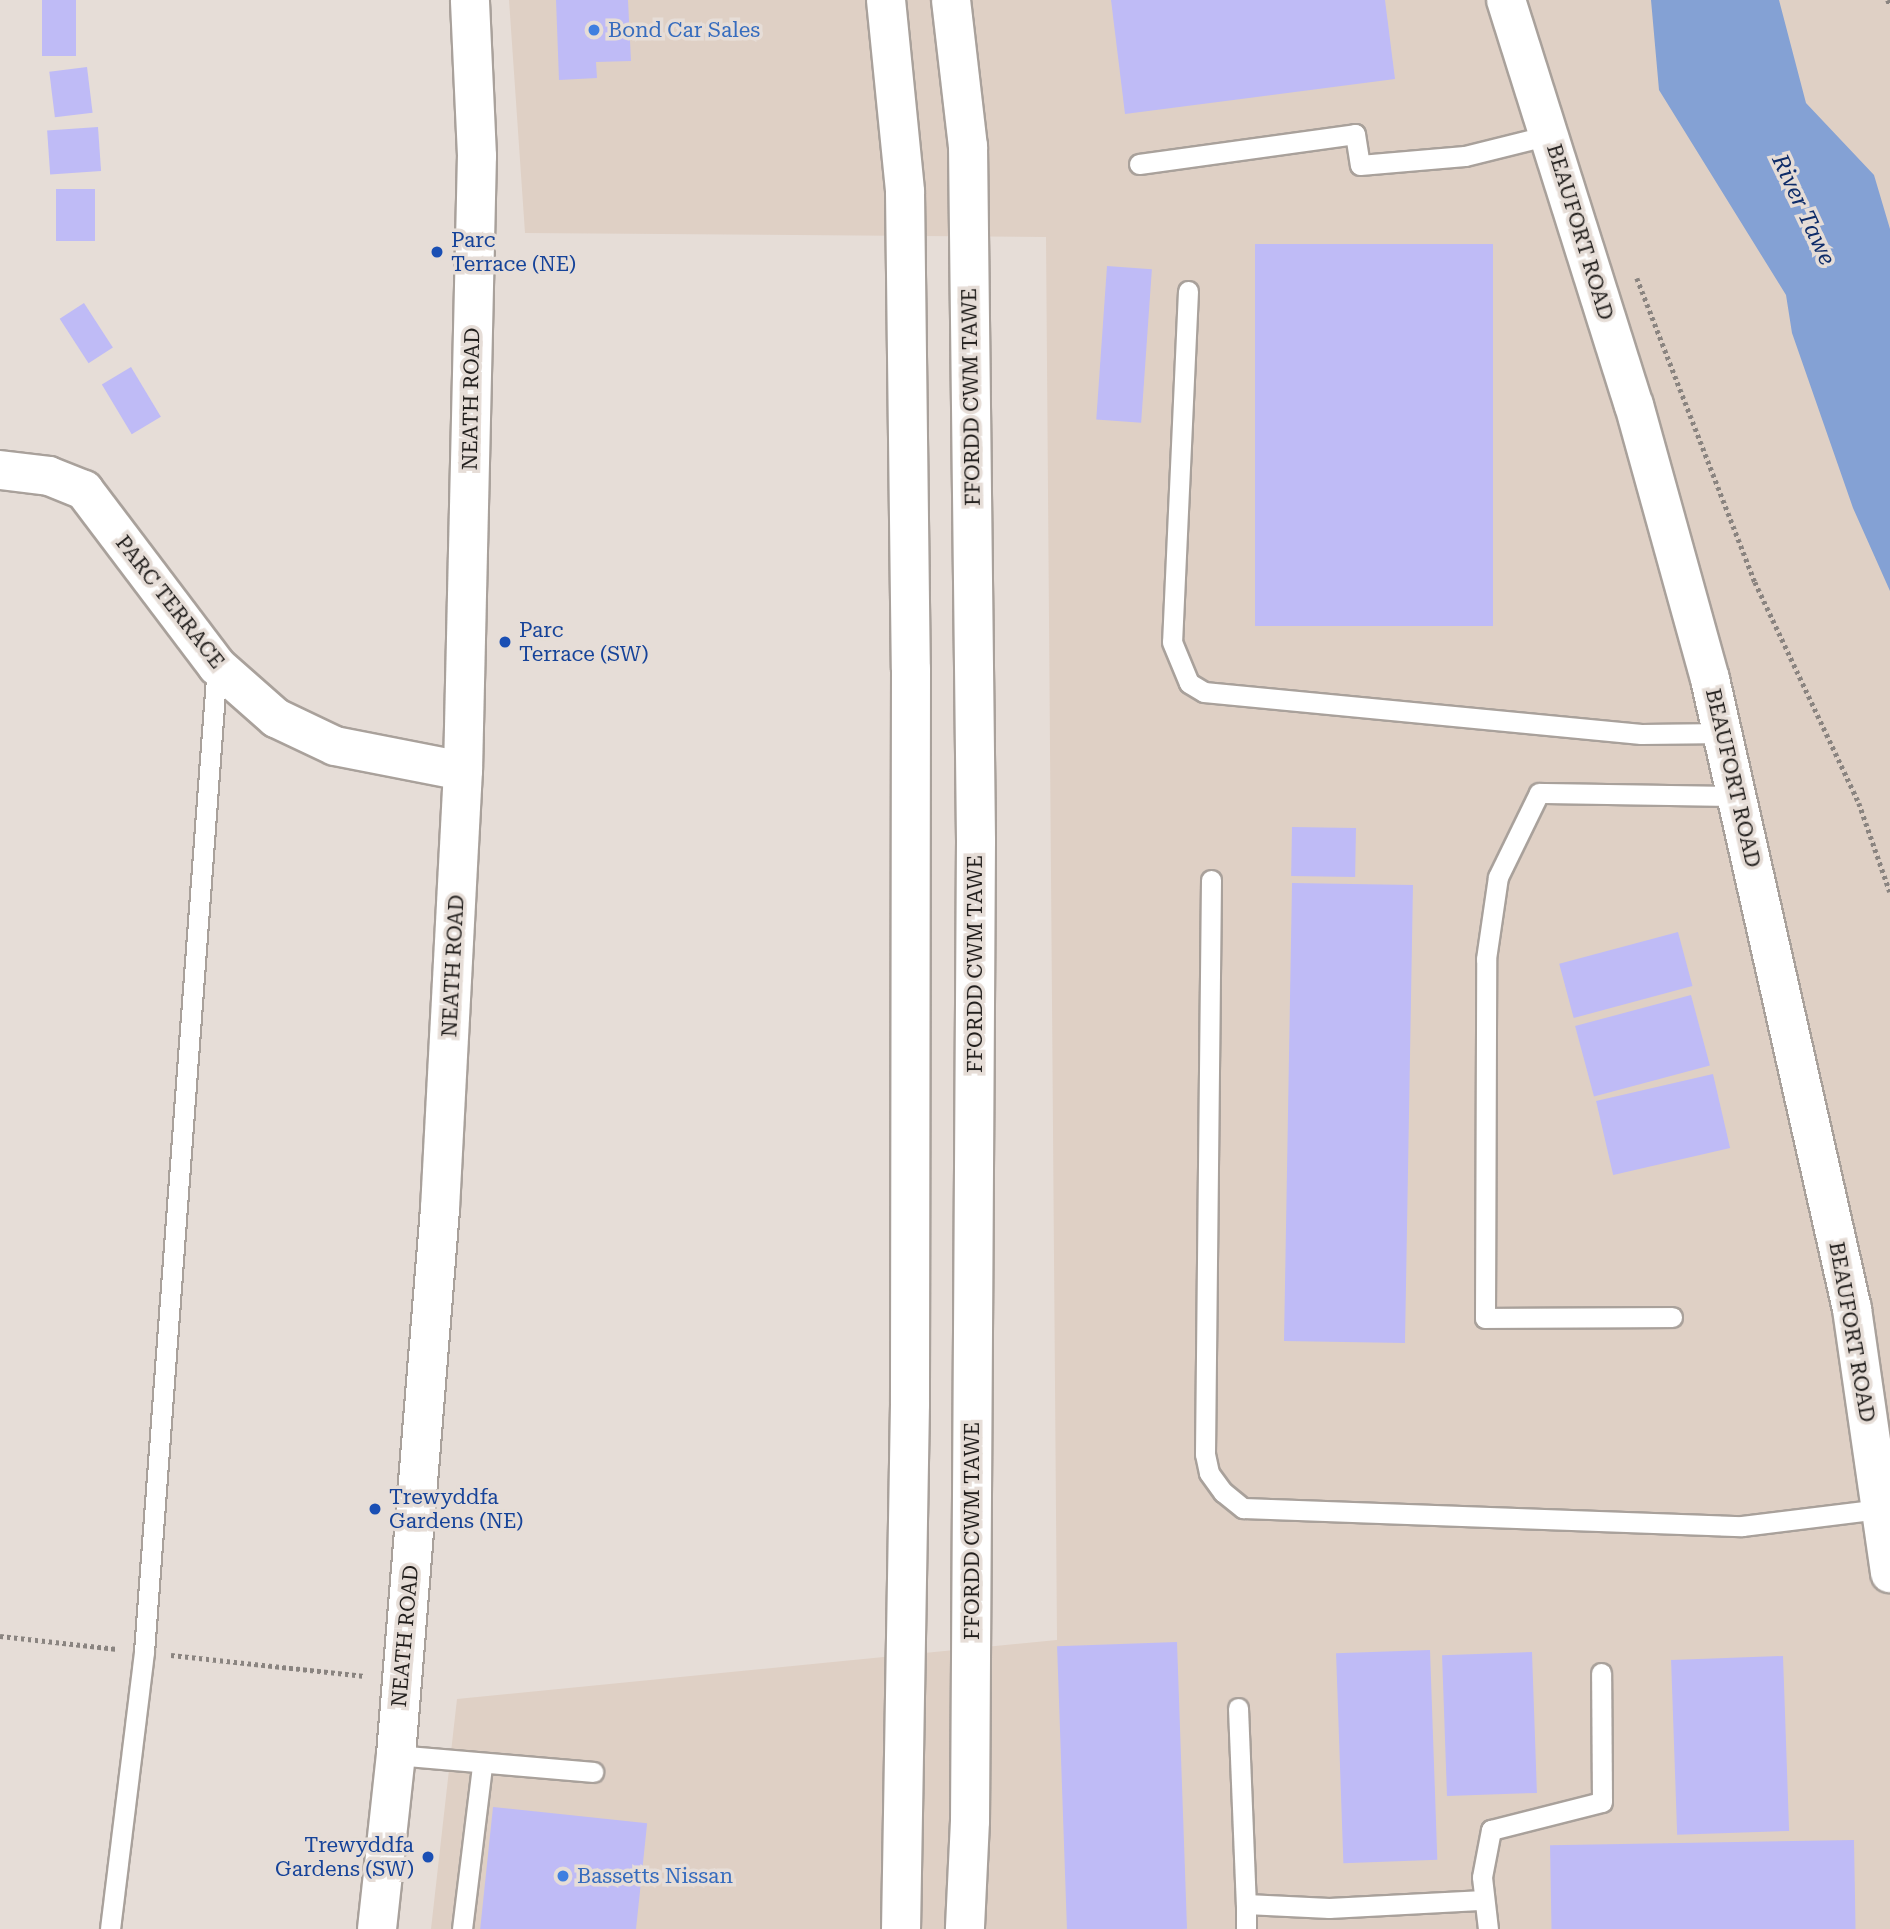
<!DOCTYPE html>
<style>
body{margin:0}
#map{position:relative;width:1890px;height:1929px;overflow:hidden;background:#e6ddd7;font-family:"Roboto Serif",serif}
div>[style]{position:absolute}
.built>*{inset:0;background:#dfd0c5}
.water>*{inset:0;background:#84a1d4}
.building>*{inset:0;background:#bfbbf6;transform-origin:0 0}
.path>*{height:4.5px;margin-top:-2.25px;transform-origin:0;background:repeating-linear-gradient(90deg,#8a8480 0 3.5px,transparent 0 7px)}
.roads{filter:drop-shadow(2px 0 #a9a19b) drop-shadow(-2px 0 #a9a19b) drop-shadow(0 2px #a9a19b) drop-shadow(0 -2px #a9a19b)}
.lane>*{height:19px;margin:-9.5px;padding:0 9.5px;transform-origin:9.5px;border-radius:9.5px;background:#fff}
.street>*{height:38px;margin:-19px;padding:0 19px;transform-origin:19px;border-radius:19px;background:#fff}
.secondary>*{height:38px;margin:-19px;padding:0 19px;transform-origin:19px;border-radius:19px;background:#fff}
.primary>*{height:38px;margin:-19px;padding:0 19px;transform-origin:19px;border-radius:19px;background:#fff}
.dots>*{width:19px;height:19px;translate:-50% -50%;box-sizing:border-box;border:4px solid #e6ddd7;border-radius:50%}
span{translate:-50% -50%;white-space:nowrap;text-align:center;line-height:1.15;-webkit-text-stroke:7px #e6ddd7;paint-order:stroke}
.shop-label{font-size:21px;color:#366cbe}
.left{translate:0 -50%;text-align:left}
.street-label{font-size:21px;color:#211e1c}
.transit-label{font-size:21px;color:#164399}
.right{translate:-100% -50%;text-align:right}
.water-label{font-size:23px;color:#0e2c69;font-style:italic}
</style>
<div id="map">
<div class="built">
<i style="clip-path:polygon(509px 0,1890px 0,1890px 1929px,431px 1929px,457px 1699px,1057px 1640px,1046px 237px,525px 233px)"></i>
</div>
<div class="water">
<i style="clip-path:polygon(1651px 0,1779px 0,1806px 103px,1874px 175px,1890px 229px,1890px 591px,1853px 508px,1792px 333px,1786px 295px,1659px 90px)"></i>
</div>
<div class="building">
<i style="left:42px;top:0;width:34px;height:56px"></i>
<i style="clip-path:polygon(556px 0,628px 0,631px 61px,596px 62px,597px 78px,559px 80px)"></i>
<i style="clip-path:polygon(1111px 0,1385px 0,1395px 79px,1125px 114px)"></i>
<i style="left:87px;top:67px;width:46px;height:38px;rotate:83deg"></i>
<i style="left:98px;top:127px;width:44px;height:51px;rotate:86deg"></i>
<i style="left:56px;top:189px;width:39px;height:52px"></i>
<i style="left:1255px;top:244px;width:238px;height:382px"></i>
<i style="left:1107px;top:266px;width:45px;height:154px;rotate:4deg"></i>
<i style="left:84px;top:303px;width:53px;height:29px;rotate:57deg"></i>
<i style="left:131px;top:367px;width:58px;height:34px;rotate:59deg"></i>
<i style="left:1292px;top:827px;width:64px;height:49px;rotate:1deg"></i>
<i style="left:1292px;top:883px;width:121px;height:458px;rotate:1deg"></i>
<i style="left:1678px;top:932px;width:56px;height:123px;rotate:75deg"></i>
<i style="left:1691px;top:995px;width:73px;height:120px;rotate:75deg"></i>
<i style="left:1713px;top:1074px;width:76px;height:120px;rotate:77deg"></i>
<i style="left:1177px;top:1642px;width:287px;height:120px;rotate:88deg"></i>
<i style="left:1430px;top:1650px;width:210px;height:94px;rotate:88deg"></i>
<i style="left:1532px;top:1652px;width:141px;height:90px;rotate:88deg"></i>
<i style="left:1783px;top:1656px;width:175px;height:112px;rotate:88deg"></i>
<i style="left:493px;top:1807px;width:155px;height:123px;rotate:6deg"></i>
<i style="left:1854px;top:1840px;width:89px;height:304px;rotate:89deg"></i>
</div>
<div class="path">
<i style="left:1888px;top:0;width:6px;rotate:72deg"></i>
<i style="left:1637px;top:278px;width:326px;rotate:68.8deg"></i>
<i style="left:1755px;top:582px;width:244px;rotate:64.8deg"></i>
<i style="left:1859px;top:803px;width:94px;rotate:70.8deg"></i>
<i style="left:0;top:1636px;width:118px;rotate:6.3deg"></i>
<i style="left:171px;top:1655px;width:195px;rotate:6.2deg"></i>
</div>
<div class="roads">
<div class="lane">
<i style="left:1139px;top:164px;width:218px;rotate:-7.9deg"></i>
<i style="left:1355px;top:134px;width:31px;rotate:81deg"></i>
<i style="left:1360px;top:165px;width:105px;rotate:-4.9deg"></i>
<i style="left:1465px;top:156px;width:87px;rotate:-14deg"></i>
<i style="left:1188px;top:291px;width:351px;rotate:92.6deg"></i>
<i style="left:1172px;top:642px;width:44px;rotate:67.5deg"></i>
<i style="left:1189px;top:683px;width:17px;rotate:31deg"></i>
<i style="left:1204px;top:692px;width:439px;rotate:5.5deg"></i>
<i style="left:1641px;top:734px;width:81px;rotate:-0.7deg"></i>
<i style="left:1211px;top:880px;width:574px;rotate:90.6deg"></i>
<i style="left:1205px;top:1454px;width:19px;rotate:78deg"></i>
<i style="left:1209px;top:1473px;width:24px;rotate:54deg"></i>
<i style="left:1223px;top:1492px;width:26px;rotate:39deg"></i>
<i style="left:1243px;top:1508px;width:499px;rotate:2.1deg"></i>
<i style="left:1742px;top:1526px;width:140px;rotate:-7deg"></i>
<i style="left:1672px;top:1317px;width:187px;rotate:179.7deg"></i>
<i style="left:1485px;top:1318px;width:359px;rotate:-89.8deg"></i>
<i style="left:1486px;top:959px;width:83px;rotate:-81.7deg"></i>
<i style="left:1498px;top:877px;width:93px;rotate:-64deg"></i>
<i style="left:1539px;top:793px;width:198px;rotate:0.9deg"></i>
<i style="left:1238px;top:1708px;width:196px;rotate:87.7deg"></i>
<i style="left:1246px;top:1904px;width:83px;rotate:2.8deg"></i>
<i style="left:1329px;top:1908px;width:155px;rotate:-3deg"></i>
<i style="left:396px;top:1755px;width:198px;rotate:4.9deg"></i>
<i style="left:1246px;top:1904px;width:25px;rotate:90deg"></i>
<i style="left:110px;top:1929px;width:279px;rotate:-83deg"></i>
<i style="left:144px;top:1652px;width:989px;rotate:-85.77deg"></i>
<i style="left:462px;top:1929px;width:165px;rotate:-83deg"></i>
<i style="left:1488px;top:1929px;width:52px;rotate:-96.6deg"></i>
<i style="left:1482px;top:1877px;width:48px;rotate:-79.2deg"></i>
<i style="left:1491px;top:1830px;width:114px;rotate:-14.2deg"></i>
<i style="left:1602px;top:1802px;width:129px;rotate:-90.4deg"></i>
</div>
<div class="street">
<i style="left:1506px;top:0;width:425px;rotate:72.5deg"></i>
<i style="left:1634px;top:405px;width:284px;rotate:74.5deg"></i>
<i style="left:1710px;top:679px;width:646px;rotate:77.3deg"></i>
<i style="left:1852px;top:1309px;width:267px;rotate:81.8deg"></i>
<i style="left:0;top:470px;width:49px;rotate:7deg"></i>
<i style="left:49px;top:476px;width:38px;rotate:22deg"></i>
<i style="left:84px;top:490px;width:221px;rotate:52.9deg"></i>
<i style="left:217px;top:666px;width:79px;rotate:41.4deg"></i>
<i style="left:276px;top:718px;width:65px;rotate:25.4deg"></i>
<i style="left:335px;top:746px;width:130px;rotate:11.1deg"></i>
</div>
<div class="secondary">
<i style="left:377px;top:1929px;width:175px;rotate:-83.8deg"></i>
<i style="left:396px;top:1755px;width:548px;rotate:-85.39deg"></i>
<i style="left:440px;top:1209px;width:439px;rotate:-87deg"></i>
<i style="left:463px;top:771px;width:615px;rotate:-88.7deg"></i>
<i style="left:477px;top:156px;width:156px;rotate:-92.6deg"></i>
</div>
<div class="primary">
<i style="left:886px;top:0;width:193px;rotate:84.3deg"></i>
<i style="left:905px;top:192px;width:477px;rotate:89.3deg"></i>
<i style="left:911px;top:669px;width:735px;rotate:90.08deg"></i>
<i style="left:910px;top:1404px;width:525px;rotate:90.98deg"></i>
<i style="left:951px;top:0;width:147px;rotate:83.4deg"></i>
<i style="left:968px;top:146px;width:695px;rotate:89.34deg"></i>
<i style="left:976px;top:841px;width:980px;rotate:90.35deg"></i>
<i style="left:970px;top:1821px;width:108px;rotate:92.7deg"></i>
</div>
</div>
<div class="dots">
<i style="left:594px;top:30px;background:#3f7fe0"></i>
<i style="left:437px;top:252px;background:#1a4fb4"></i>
<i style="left:505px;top:642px;background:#1a4fb4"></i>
<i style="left:375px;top:1509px;background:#1a4fb4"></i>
<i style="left:428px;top:1857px;background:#1a4fb4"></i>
<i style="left:563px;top:1876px;background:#3f7fe0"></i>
</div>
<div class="shop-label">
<span class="left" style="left:608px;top:30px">Bond Car Sales</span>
<span class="left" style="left:577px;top:1876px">Bassetts Nissan</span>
</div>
<div class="street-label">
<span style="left:1580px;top:232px;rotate:73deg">BEAUFORT ROAD</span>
<span style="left:971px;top:397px;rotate:-91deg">FFORDD CWM TAWE</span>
<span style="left:471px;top:399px;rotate:-89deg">NEATH ROAD</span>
<span style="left:170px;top:602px;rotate:52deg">PARC TERRACE</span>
<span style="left:1733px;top:778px;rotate:77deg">BEAUFORT ROAD</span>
<span style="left:975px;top:964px;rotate:-90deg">FFORDD CWM TAWE</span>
<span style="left:453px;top:966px;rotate:-87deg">NEATH ROAD</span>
<span style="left:1852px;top:1332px;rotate:80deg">BEAUFORT ROAD</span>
<span style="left:972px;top:1531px;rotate:-90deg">FFORDD CWM TAWE</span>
<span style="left:405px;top:1636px;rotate:-85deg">NEATH ROAD</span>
</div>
<div class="transit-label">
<span class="left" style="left:451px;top:252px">Parc<br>Terrace (NE)</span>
<span class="left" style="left:519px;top:642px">Parc<br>Terrace (SW)</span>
<span class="left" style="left:389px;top:1509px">Trewyddfa<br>Gardens (NE)</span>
<span class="right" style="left:414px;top:1857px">Trewyddfa<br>Gardens (SW)</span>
</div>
<div class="water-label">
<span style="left:1803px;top:210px;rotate:65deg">River Tawe</span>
</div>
</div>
